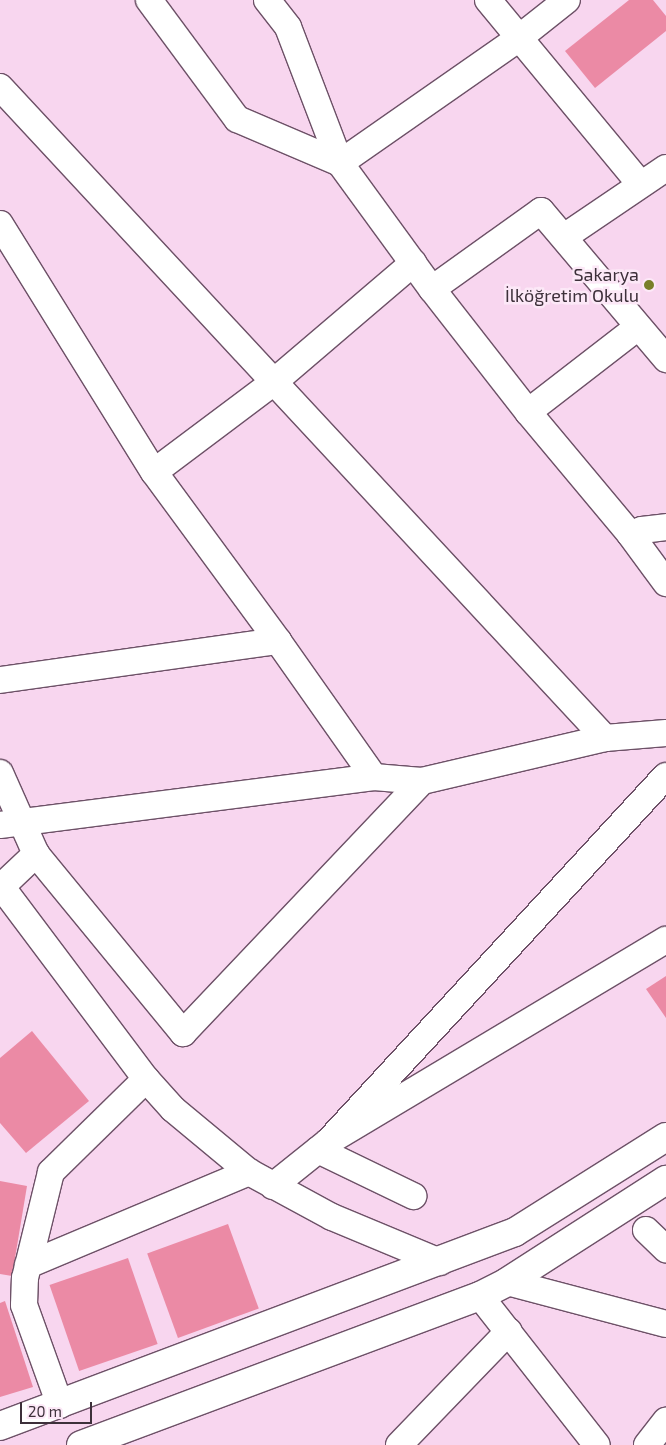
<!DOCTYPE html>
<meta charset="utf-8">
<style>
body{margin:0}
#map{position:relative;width:666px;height:1445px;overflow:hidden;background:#f8d6ef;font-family:"Exo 2",sans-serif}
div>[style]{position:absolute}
.building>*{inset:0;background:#eb8aa5;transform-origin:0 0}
.roads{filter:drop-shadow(1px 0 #6d5167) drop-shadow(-1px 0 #6d5167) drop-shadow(0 1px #6d5167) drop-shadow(0 -1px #6d5167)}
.minor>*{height:26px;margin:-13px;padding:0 13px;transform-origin:13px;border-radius:13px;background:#fff}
.major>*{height:28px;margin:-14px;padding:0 14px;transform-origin:14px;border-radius:14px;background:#fff}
.dots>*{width:14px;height:14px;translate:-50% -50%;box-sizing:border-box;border:2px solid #fce8f7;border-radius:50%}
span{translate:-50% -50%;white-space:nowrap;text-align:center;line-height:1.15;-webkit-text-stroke:5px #fce8f7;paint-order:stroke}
.poi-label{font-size:18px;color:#3d303a}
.right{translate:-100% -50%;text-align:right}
.scale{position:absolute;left:20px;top:1402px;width:72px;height:22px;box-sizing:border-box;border:2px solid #3d303a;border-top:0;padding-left:6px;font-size:15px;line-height:18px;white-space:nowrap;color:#3d303a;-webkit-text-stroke:4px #fce8f7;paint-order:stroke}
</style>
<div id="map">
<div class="building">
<i style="clip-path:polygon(629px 0,653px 0,666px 16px,666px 31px,595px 88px,565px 51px)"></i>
<i style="clip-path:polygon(666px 976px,666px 1018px,646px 989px)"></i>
<i style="clip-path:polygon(32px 1031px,89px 1101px,26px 1153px,0 1123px,0 1058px)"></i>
<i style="clip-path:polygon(0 1181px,27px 1186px,12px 1276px,0 1274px)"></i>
<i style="left:228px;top:1224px;width:90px;height:86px;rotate:70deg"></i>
<i style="left:128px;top:1258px;width:91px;height:83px;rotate:71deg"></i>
<i style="clip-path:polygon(5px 1301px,33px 1387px,0 1397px,0 1303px)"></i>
</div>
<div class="roads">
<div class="minor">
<i style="left:149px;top:0;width:148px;rotate:53.5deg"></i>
<i style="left:237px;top:119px;width:112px;rotate:23.1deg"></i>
<i style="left:340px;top:163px;width:218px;rotate:-34.9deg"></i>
<i style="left:519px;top:38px;width:61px;rotate:-38.4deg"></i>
<i style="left:267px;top:0;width:34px;rotate:52deg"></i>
<i style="left:288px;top:27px;width:146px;rotate:69.1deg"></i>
<i style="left:340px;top:163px;width:156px;rotate:53.9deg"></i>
<i style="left:432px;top:289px;width:156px;rotate:52deg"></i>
<i style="left:528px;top:412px;width:159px;rotate:50.1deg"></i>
<i style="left:630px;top:534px;width:61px;rotate:53.7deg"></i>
<i style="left:488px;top:0;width:239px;rotate:50.4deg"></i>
<i style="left:0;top:87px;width:889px;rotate:47.1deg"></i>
<i style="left:0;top:224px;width:292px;rotate:58.2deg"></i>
<i style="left:154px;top:472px;width:210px;rotate:53.7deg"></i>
<i style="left:278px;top:641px;width:166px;rotate:54.8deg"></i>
<i style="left:564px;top:237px;width:123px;rotate:-34.1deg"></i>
<i style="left:432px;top:289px;width:134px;rotate:-35.6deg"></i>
<i style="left:541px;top:211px;width:194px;rotate:49.8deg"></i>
<i style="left:528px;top:412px;width:139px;rotate:-37.7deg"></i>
<i style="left:154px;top:472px;width:151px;rotate:-36.9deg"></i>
<i style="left:275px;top:381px;width:182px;rotate:-40.5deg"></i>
<i style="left:630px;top:534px;width:13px;rotate:-18deg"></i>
<i style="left:642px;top:530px;width:24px;rotate:-7deg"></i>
<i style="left:0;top:680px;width:281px;rotate:-8deg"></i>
<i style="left:0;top:773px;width:89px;rotate:66deg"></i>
<i style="left:36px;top:854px;width:232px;rotate:50.6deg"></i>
<i style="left:183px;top:1033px;width:347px;rotate:-46.5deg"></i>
<i style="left:0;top:825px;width:377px;rotate:-7.3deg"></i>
<i style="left:374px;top:777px;width:48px;rotate:4.8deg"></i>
<i style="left:422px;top:781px;width:188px;rotate:-13.2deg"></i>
<i style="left:605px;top:738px;width:61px;rotate:-4.7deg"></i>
<i style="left:1px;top:886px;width:241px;rotate:53.1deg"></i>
<i style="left:146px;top:1079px;width:40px;rotate:48deg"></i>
<i style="left:173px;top:1109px;width:99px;rotate:39.7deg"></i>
<i style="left:249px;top:1172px;width:94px;rotate:28.5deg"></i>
<i style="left:332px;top:1217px;width:117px;rotate:22.6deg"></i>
<i style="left:0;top:888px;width:50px;rotate:-43.4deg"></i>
<i style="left:328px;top:1142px;width:498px;rotate:-47.3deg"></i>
<i style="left:318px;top:1150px;width:106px;rotate:25.8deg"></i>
<i style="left:273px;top:1186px;width:70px;rotate:-38.7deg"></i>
<i style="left:328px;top:1142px;width:394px;rotate:-30.9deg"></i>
<i style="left:646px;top:1230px;width:28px;rotate:44deg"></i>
<i style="left:28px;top:1265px;width:240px;rotate:-22.8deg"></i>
<i style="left:507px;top:1282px;width:164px;rotate:14.8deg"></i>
<i style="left:480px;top:1296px;width:189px;rotate:51.9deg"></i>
<i style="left:60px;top:1405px;width:106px;rotate:-109.8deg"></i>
<i style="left:24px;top:1305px;width:27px;rotate:-88deg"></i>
<i style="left:25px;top:1278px;width:109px;rotate:-76.2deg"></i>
<i style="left:51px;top:1172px;width:133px;rotate:-44.4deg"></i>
<i style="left:399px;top:1445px;width:158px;rotate:-46deg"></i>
<i style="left:647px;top:1445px;width:31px;rotate:-52deg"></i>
</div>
<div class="major">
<i style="left:0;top:1426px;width:550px;rotate:-20.64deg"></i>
<i style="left:515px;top:1232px;width:178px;rotate:-32.2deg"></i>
<i style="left:81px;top:1445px;width:426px;rotate:-20.5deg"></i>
<i style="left:480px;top:1296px;width:30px;rotate:-27deg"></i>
<i style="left:507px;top:1282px;width:189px;rotate:-32.7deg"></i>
</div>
</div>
<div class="dots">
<i style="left:649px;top:285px;background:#797f29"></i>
</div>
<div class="poi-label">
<span class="right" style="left:639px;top:285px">Sakarya<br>İlköğretim Okulu</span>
</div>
<div class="scale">20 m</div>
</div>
